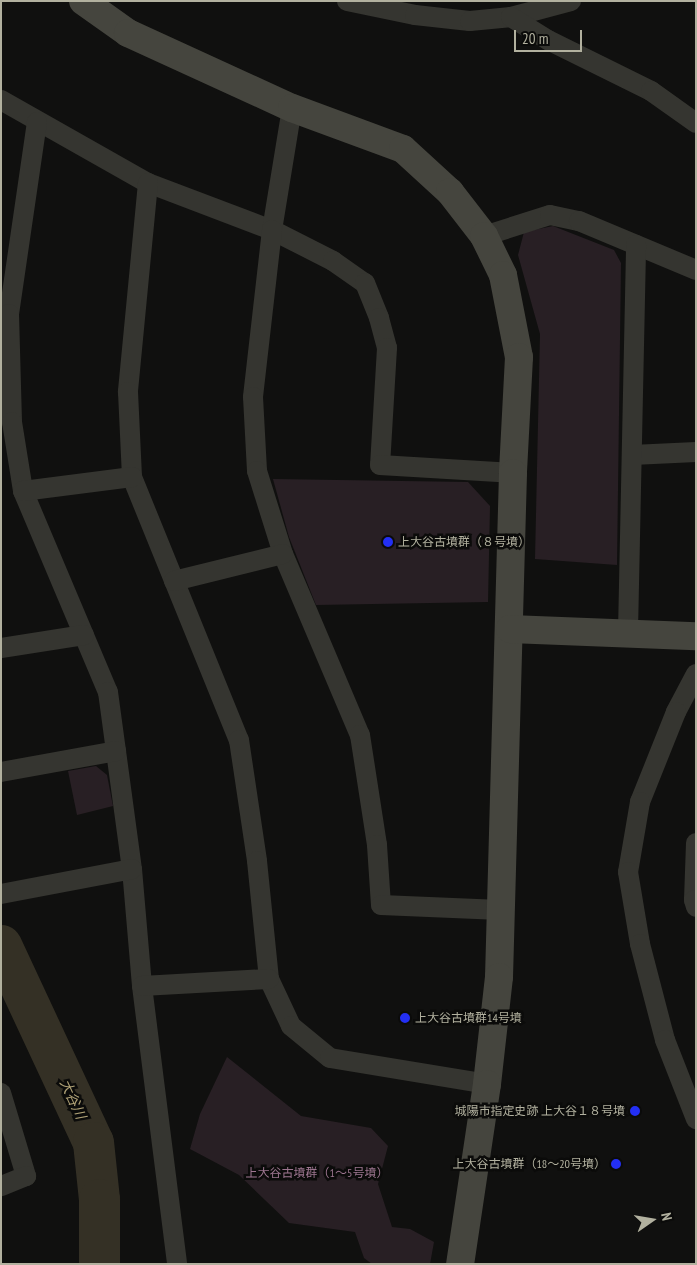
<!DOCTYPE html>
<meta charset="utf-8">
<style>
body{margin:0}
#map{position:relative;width:697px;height:1265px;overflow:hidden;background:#10100f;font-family:"PT Sans Narrow","Noto Sans JP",sans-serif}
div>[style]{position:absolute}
.green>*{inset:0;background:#281f24}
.river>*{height:41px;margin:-20.5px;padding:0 20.5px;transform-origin:20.5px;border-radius:20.5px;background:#343025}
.street>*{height:20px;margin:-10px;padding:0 10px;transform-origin:10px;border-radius:10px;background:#353530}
.secondary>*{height:28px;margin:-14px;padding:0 14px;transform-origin:14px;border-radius:14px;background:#45453e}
.dots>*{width:14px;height:14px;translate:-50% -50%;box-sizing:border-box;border:2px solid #0b0b0a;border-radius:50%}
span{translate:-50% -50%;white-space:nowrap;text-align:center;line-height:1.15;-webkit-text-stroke:5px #0b0b0a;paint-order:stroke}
.poi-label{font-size:12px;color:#b2b19f}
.left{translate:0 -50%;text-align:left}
.right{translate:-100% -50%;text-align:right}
.park-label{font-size:12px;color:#9d7690}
.water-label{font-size:14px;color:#aea075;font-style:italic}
.frame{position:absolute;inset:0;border:2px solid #b2b19f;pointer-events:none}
.north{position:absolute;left:627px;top:1195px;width:50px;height:50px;-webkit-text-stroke:4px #0b0b0a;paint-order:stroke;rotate:77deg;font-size:14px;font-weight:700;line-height:20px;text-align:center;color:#b2b19f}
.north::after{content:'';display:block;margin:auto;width:18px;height:22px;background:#b2b19f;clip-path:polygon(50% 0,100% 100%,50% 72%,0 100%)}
.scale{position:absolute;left:514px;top:30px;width:68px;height:22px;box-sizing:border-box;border:2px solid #b2b19f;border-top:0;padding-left:6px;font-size:15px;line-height:18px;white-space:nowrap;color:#b2b19f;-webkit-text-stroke:4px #0b0b0a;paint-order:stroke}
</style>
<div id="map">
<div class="green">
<i style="clip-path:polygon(553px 226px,614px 250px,621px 263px,617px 565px,535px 559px,540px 334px,518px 255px,524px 232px)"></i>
<i style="clip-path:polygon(273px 479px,468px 482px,490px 506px,488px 602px,316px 605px,289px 537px)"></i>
<i style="clip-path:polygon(96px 766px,107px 775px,113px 806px,77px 815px,68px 771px)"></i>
<i style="clip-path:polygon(227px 1057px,301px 1116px,371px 1128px,388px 1146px,378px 1184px,392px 1227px,410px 1229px,434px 1242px,430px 1264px,372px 1264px,364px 1258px,355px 1232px,289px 1223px,239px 1175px,190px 1149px,200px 1114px)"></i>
</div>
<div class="river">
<i style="left:1px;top:945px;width:217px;rotate:65deg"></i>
<i style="left:93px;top:1142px;width:57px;rotate:84deg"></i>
<i style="left:99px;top:1199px;width:65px;rotate:90deg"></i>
</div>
<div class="street">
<i style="left:347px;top:1px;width:69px;rotate:11.6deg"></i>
<i style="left:415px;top:15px;width:55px;rotate:6.2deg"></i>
<i style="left:470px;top:21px;width:41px;rotate:-5.6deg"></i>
<i style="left:511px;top:17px;width:62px;rotate:-14.9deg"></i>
<i style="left:511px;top:17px;width:44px;rotate:31.9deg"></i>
<i style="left:548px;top:40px;width:115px;rotate:26.3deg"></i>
<i style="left:651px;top:91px;width:55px;rotate:35.4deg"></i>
<i style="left:1px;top:100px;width:169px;rotate:29.5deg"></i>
<i style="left:148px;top:183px;width:133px;rotate:20.8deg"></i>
<i style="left:272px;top:230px;width:68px;rotate:26.9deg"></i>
<i style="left:333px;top:261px;width:39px;rotate:35deg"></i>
<i style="left:365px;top:283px;width:38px;rotate:68deg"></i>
<i style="left:379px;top:318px;width:31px;rotate:75deg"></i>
<i style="left:387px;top:348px;width:117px;rotate:93.4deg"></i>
<i style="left:380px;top:465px;width:133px;rotate:3.4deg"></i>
<i style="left:292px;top:108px;width:124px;rotate:99.3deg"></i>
<i style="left:272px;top:230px;width:168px;rotate:96.5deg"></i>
<i style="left:253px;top:397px;width:74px;rotate:86.9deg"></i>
<i style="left:257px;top:471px;width:87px;rotate:72.6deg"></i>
<i style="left:283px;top:554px;width:197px;rotate:67deg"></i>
<i style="left:360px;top:735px;width:111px;rotate:81.2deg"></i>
<i style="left:377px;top:845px;width:60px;rotate:86.2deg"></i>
<i style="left:381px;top:905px;width:120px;rotate:2.4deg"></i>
<i style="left:37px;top:122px;width:194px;rotate:98.3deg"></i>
<i style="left:9px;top:314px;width:108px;rotate:88.4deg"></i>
<i style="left:12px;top:422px;width:70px;rotate:80.9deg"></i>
<i style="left:23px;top:491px;width:218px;rotate:67.1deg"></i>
<i style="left:108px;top:692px;width:179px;rotate:82.3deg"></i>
<i style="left:132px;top:869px;width:117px;rotate:85.1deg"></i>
<i style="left:142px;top:986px;width:280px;rotate:82.8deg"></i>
<i style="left:148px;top:183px;width:210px;rotate:95.5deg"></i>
<i style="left:128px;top:392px;width:85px;rotate:87.3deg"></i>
<i style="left:132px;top:477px;width:284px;rotate:67.9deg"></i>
<i style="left:239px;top:740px;width:122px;rotate:81.5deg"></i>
<i style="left:257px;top:861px;width:119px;rotate:84.2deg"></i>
<i style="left:269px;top:979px;width:52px;rotate:64.9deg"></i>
<i style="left:291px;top:1026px;width:50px;rotate:39.4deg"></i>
<i style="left:330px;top:1058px;width:159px;rotate:9.4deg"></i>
<i style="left:484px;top:236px;width:69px;rotate:-17.7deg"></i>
<i style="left:550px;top:215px;width:30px;rotate:12deg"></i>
<i style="left:579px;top:221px;width:127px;rotate:22.7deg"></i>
<i style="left:632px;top:455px;width:64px;rotate:-2.7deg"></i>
<i style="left:23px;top:491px;width:110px;rotate:-7.3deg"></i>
<i style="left:174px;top:581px;width:112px;rotate:-13.9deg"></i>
<i style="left:628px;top:632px;width:387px;rotate:-88.8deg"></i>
<i style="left:1px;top:648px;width:84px;rotate:-8.9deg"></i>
<i style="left:696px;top:674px;width:43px;rotate:117.8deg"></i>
<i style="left:676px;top:712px;width:97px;rotate:111.8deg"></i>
<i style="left:640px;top:802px;width:71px;rotate:99.7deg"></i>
<i style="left:628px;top:872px;width:73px;rotate:80.5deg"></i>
<i style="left:640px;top:944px;width:99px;rotate:75.4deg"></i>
<i style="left:665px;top:1040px;width:85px;rotate:68.6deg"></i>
<i style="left:1px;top:772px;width:117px;rotate:-10.3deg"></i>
<i style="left:696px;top:843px;width:57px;rotate:92deg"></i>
<i style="left:694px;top:900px;width:7px;rotate:74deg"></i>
<i style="left:1px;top:894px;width:133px;rotate:-10.8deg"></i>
<i style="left:142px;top:986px;width:127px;rotate:-3.2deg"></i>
<i style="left:1px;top:1093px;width:87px;rotate:73.2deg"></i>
<i style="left:26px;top:1176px;width:27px;rotate:158deg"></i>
</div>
<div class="secondary">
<i style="left:83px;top:1px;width:55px;rotate:35.4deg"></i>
<i style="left:128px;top:33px;width:180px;rotate:24.6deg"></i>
<i style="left:292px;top:108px;width:118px;rotate:20.3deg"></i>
<i style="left:403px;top:149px;width:64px;rotate:42.5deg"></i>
<i style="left:450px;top:192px;width:56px;rotate:52.3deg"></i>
<i style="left:484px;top:236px;width:43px;rotate:64deg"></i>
<i style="left:503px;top:275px;width:84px;rotate:79deg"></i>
<i style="left:519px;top:357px;width:116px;rotate:93deg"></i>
<i style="left:513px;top:473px;width:504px;rotate:91.59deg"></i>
<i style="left:499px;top:977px;width:108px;rotate:96.4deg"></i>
<i style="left:487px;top:1084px;width:182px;rotate:98.5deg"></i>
<i style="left:510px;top:629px;width:186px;rotate:2.2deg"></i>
</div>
<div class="dots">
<i style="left:388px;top:542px;background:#232ff4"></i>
<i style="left:405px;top:1018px;background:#232ff4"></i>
<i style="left:635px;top:1111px;background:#232ff4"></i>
<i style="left:616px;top:1164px;background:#232ff4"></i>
</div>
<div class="poi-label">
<span class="left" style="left:398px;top:542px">上大谷古墳群（８号墳）</span>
<span class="left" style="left:415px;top:1018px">上大谷古墳群14号墳</span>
<span class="right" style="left:625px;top:1111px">城陽市指定史跡 上大谷１８号墳</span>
<span class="right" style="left:606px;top:1164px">上大谷古墳群（18～20号墳）</span>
</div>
<div class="park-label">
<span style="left:317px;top:1173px">上大谷古墳群（1～5号墳）</span>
</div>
<div class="water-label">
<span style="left:73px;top:1099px;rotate:65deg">大谷川</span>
</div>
<div class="frame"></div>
<div class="north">N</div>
<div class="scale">20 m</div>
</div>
